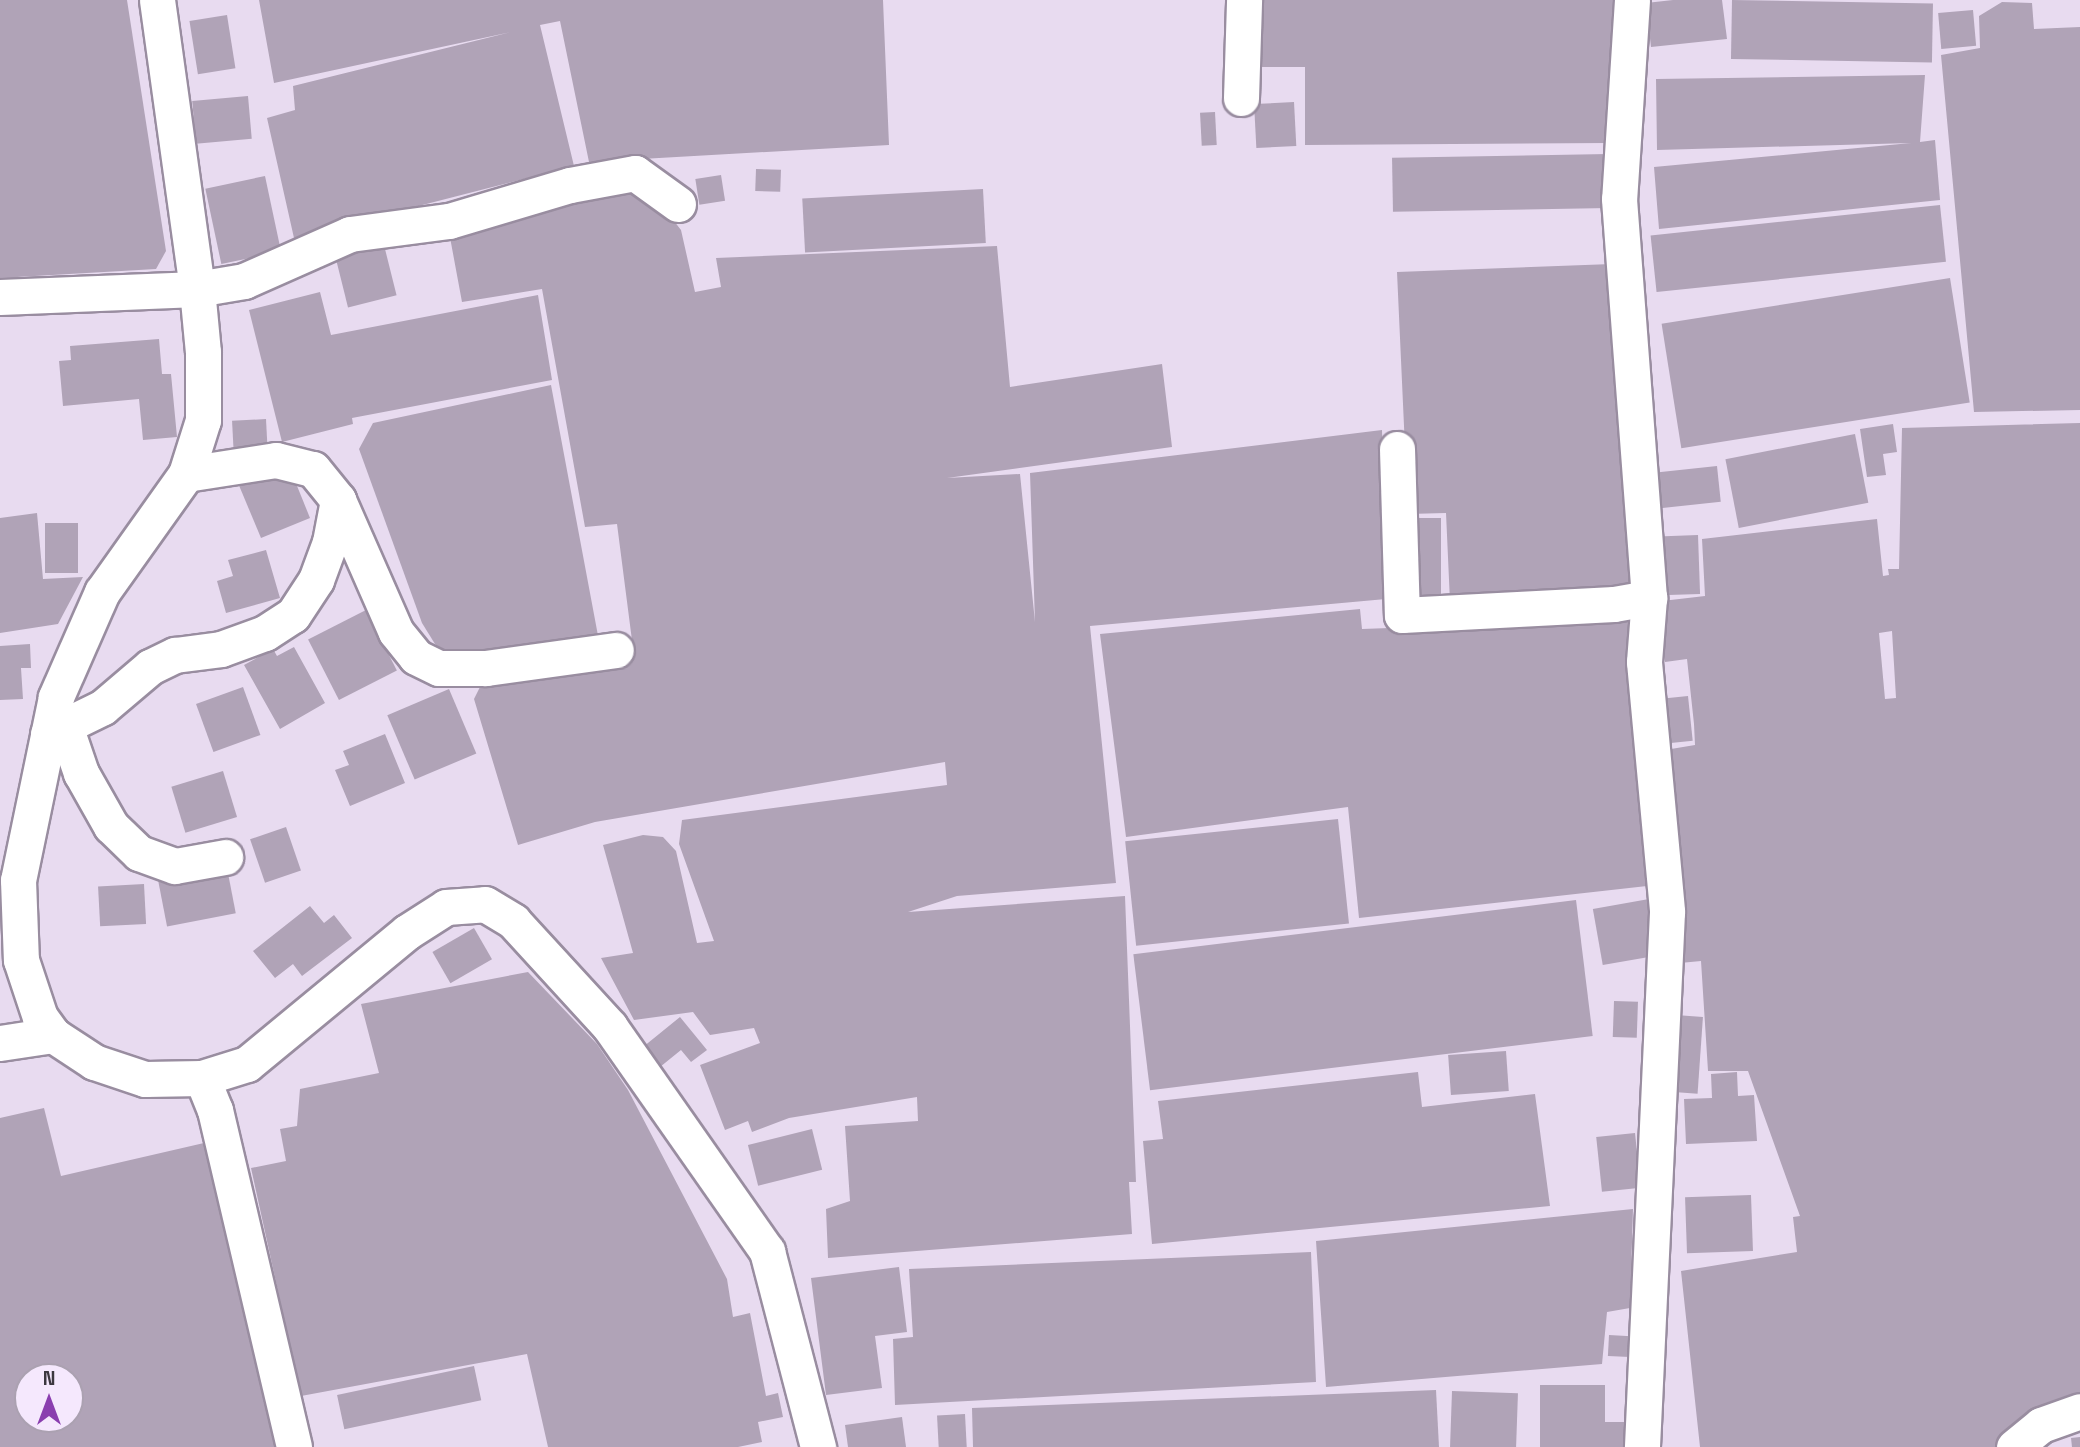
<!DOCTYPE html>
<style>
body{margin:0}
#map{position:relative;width:2080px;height:1447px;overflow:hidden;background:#e8dbf0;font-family:"Space Grotesk",sans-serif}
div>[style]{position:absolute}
.building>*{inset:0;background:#b0a3b7;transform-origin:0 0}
.roads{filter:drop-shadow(2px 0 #998da0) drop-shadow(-2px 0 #998da0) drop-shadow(0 2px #998da0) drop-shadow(0 -2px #998da0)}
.minor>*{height:35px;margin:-17.5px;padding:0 17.5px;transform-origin:17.5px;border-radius:17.5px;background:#fff}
span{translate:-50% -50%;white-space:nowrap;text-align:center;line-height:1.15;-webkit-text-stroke:5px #f5e8fd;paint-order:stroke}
.north{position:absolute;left:14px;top:1363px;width:70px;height:70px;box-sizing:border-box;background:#f5e8fd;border:2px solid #aba1b1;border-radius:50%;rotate:0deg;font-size:19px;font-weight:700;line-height:28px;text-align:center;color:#3c373f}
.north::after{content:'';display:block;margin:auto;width:24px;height:32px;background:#8a3eaf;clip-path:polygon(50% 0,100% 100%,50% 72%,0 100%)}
</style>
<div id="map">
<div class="building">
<i style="clip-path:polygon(0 0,127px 0,166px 251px,156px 269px,0 278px)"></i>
<i style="clip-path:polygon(259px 0,883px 0,889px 145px,589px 162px,560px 21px,540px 25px,574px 166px,294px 238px,267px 118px,295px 110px,293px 86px,511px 32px,274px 83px)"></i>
<i style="clip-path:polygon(1256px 0,1613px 0,1608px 143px,1305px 145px,1305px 67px,1260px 67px)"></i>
<i style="clip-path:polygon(1673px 0,1722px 0,1727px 39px,1651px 47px,1646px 3px)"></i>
<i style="left:1732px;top:0;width:201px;height:59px;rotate:1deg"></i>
<i style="clip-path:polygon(2002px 2px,2032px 3px,2034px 29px,2080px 27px,2080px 410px,1974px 412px,1941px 55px,1980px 48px,1979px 16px)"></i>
<i style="left:1973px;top:10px;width:36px;height:35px;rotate:85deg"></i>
<i style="left:227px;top:15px;width:54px;height:38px;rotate:81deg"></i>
<i style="clip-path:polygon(1925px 75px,1920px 142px,1935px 140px,1940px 200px,1659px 229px,1654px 167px,1911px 143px,1657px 150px,1656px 79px)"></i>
<i style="left:248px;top:96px;width:43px;height:56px;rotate:85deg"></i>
<i style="left:1294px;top:102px;width:44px;height:40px;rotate:87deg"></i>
<i style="left:1215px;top:112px;width:33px;height:15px;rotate:87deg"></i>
<i style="left:1608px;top:154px;width:54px;height:216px;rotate:89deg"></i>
<i style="left:756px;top:169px;width:25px;height:22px;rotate:2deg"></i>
<i style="left:721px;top:175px;width:26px;height:26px;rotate:81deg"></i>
<i style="left:265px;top:176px;width:77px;height:61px;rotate:78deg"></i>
<i style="clip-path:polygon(622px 185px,663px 207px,681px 230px,695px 292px,721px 287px,716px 258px,997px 246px,1010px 387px,1162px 364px,1172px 447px,947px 478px,1020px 474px,1035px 622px,1030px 473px,1382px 430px,1386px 599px,1090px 626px,1116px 883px,957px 896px,908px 912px,1125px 896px,1136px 1182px,1129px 1182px,1132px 1234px,828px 1258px,826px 1209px,850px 1201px,845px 1126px,918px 1121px,917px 1097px,789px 1118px,752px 1132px,748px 1121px,725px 1130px,700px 1065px,760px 1043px,754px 1028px,710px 1035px,693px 1012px,634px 1020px,601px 958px,633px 953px,603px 845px,643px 835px,663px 837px,676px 851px,697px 943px,714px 941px,679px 844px,682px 820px,947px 785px,945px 762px,595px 822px,518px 845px,474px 699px,486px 675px,634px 656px,617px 524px,585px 527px,542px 289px,462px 302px,449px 232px)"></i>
<i style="left:983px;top:189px;width:54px;height:181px;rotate:87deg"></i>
<i style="left:1940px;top:205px;width:57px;height:291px;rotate:84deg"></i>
<i style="left:383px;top:241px;width:56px;height:50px;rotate:76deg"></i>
<i style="clip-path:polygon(1612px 264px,1635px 591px,1450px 602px,1446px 513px,1408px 514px,1397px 272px)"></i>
<i style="left:1950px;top:278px;width:126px;height:292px;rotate:81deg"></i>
<i style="clip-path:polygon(320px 292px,331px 335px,538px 295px,552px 380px,352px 418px,353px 424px,282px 442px,249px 310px)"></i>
<i style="clip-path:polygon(159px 339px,162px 374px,171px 374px,177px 437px,143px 440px,139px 399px,63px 406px,59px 361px,71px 360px,70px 346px)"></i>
<i style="clip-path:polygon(551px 385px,599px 641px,457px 661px,435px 644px,422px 623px,359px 449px,373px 423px)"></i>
<i style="left:266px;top:419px;width:33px;height:34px;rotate:87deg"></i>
<i style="clip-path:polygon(evenodd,2080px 423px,2080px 1401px,2001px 1437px,1997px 1447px,1700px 1447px,1681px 1271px,1797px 1252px,1793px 1217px,1800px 1216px,1748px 1071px,1708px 1071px,1701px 961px,1680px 963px,1665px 750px,1695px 745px,1694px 724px,1687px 659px,1665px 662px,1662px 601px,1705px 596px,1702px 539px,1877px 519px,1883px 576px,1889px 575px,1888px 569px,1899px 569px,1902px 428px,2080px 423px,1892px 631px,1896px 698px,1885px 699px,1879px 633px,1892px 631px)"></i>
<i style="clip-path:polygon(1893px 424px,1897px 452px,1883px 454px,1886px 475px,1867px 477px,1860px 429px)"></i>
<i style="left:1855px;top:434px;width:70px;height:132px;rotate:79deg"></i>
<i style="left:1717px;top:466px;width:36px;height:61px;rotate:84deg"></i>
<i style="clip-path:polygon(291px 471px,310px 518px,261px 538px,238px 483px)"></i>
<i style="clip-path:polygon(37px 513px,43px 579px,83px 577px,58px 624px,0 633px,0 518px)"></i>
<i style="left:1410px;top:518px;width:31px;height:77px"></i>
<i style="left:78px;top:523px;width:50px;height:33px;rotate:90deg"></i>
<i style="left:1698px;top:535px;width:59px;height:40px;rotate:88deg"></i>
<i style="clip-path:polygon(266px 550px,280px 598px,226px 613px,217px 581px,233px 576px,228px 560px)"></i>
<i style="clip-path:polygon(1360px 609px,1362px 629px,1633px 619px,1647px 886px,1359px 918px,1348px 807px,1126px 837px,1100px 634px)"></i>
<i style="left:366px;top:610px;width:68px;height:65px;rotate:63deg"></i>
<i style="clip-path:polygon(30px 644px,31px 668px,21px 668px,23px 699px,0 700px,0 646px)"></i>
<i style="clip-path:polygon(294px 647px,325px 703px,280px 729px,244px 665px,273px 649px,277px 656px)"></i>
<i style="left:243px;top:687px;width:51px;height:50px;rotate:70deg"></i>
<i style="left:449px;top:689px;width:70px;height:67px;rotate:67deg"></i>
<i style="left:1688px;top:696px;width:45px;height:27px;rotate:84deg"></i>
<i style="clip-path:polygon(385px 734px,405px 783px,350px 806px,335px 770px,349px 765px,343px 751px)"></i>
<i style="left:223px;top:771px;width:48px;height:54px;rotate:73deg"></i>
<i style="left:1338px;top:819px;width:105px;height:214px;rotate:84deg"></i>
<i style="left:286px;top:827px;width:46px;height:38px;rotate:71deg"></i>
<i style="left:227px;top:868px;width:46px;height:70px;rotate:79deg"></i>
<i style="left:144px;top:884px;width:40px;height:46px;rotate:87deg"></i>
<i style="left:1649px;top:899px;width:57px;height:57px;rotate:80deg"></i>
<i style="left:1576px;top:900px;width:137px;height:446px;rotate:83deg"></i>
<i style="clip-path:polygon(310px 906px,324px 923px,334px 915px,352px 938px,302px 976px,293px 964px,275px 978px,253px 951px)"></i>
<i style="left:474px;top:928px;width:36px;height:48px;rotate:60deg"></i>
<i style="clip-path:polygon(528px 972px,597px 1044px,628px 1090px,727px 1279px,733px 1317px,750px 1313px,766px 1396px,778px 1393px,783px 1417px,758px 1422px,762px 1442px,738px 1447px,548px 1447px,527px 1354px,301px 1396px,251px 1168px,286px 1161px,280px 1129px,297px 1126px,300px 1089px,379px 1073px,361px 1004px)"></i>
<i style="left:1614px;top:1001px;width:24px;height:36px;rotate:2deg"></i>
<i style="left:1676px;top:1015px;width:27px;height:77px;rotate:4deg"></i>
<i style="clip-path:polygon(680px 1017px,707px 1050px,691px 1062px,681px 1050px,660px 1067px,643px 1047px)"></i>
<i style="left:1506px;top:1051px;width:40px;height:58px;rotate:86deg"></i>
<i style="clip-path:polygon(1418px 1072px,1422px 1107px,1535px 1094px,1550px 1206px,1152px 1244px,1143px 1141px,1163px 1139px,1158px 1101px)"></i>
<i style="clip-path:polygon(1737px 1072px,1738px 1096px,1754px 1095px,1757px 1141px,1686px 1144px,1684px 1099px,1712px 1098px,1711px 1074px)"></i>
<i style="clip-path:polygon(evenodd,44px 1108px,61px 1176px,204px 1143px,277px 1447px,0 1447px,0 1118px,44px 1108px,28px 1377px,70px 1377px,70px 1419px,28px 1419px,28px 1377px)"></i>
<i style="left:812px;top:1129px;width:42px;height:66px;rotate:76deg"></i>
<i style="left:1635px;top:1133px;width:55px;height:39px;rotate:84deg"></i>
<i style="left:1751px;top:1195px;width:56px;height:66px;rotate:88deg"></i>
<i style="clip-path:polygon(1633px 1209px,1630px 1308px,1607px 1312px,1602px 1364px,1326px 1387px,1316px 1241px)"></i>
<i style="clip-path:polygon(1311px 1252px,1316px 1382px,895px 1405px,893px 1339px,913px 1337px,909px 1269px)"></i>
<i style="clip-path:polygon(899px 1267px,907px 1332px,875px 1336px,882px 1388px,826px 1395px,811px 1278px)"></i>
<i style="left:1609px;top:1335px;width:22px;height:21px;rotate:3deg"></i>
<i style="left:474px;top:1366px;width:35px;height:140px;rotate:78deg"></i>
<i style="clip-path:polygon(1540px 1385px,1605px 1385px,1605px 1422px,1626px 1422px,1626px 1447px,1540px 1447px)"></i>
<i style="clip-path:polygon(1436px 1390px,1439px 1447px,973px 1447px,972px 1408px)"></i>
<i style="left:1452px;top:1391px;width:66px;height:56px;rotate:2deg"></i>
<i style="left:965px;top:1414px;width:33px;height:28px;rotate:87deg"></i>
<i style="clip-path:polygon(902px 1417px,906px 1447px,848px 1447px,845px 1425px)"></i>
<i style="clip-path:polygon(2080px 1437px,2080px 1447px,2072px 1447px,2071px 1438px)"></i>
</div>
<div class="roads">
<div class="minor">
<i style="left:157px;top:0;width:292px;rotate:82.1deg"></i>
<i style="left:197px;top:289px;width:63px;rotate:84.6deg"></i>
<i style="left:203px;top:352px;width:68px;rotate:90deg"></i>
<i style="left:203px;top:420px;width:57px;rotate:107.5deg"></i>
<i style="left:186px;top:474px;width:145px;rotate:125.4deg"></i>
<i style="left:102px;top:592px;width:115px;rotate:113.7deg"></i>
<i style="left:56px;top:697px;width:187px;rotate:101.7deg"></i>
<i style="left:18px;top:880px;width:80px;rotate:87.9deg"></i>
<i style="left:21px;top:960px;width:60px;rotate:71.6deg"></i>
<i style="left:40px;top:1017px;width:22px;rotate:54deg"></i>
<i style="left:53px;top:1035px;width:49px;rotate:33.4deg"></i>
<i style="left:94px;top:1062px;width:54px;rotate:18.4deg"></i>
<i style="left:145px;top:1079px;width:57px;rotate:-1deg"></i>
<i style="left:202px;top:1078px;width:47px;rotate:-17.3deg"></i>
<i style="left:247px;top:1064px;width:207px;rotate:-39.5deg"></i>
<i style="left:407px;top:932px;width:46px;rotate:-32.7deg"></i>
<i style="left:446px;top:907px;width:39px;rotate:-4deg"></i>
<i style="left:485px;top:904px;width:33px;rotate:31deg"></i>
<i style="left:513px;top:921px;width:144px;rotate:47.5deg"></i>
<i style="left:610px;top:1027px;width:274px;rotate:55deg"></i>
<i style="left:767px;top:1251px;width:203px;rotate:75.4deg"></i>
<i style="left:1632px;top:0;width:199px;rotate:93.7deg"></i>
<i style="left:1619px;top:199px;width:400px;rotate:85.7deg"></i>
<i style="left:1649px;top:598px;width:64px;rotate:94.5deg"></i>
<i style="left:1644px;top:662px;width:251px;rotate:84.7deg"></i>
<i style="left:1667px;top:912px;width:536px;rotate:92.68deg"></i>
<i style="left:1241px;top:98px;width:98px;rotate:-88.2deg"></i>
<i style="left:0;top:297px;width:197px;rotate:-2.3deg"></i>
<i style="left:197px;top:289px;width:48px;rotate:-9.7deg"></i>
<i style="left:244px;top:281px;width:116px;rotate:-23.9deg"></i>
<i style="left:350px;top:234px;width:100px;rotate:-7.5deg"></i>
<i style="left:449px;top:221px;width:126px;rotate:-16.6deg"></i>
<i style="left:570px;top:185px;width:66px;rotate:-10.5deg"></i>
<i style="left:635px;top:173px;width:53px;rotate:35.8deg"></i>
<i style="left:1397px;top:449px;width:166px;rotate:88.3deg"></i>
<i style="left:1402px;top:615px;width:212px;rotate:-3deg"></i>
<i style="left:1614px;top:604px;width:36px;rotate:-10deg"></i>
<i style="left:186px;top:474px;width:91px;rotate:-8.8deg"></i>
<i style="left:276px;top:460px;width:38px;rotate:14deg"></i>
<i style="left:313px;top:469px;width:40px;rotate:51deg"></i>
<i style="left:338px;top:500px;width:144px;rotate:66.3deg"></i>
<i style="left:396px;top:632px;width:32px;rotate:51deg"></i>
<i style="left:416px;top:657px;width:25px;rotate:26deg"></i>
<i style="left:439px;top:668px;width:47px"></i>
<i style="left:486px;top:668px;width:131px;rotate:-7.9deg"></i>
<i style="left:65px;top:726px;width:50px;rotate:71.2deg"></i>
<i style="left:81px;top:773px;width:61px;rotate:60.5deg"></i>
<i style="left:111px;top:826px;width:39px;rotate:44deg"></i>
<i style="left:139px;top:853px;width:38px;rotate:20deg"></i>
<i style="left:175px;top:866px;width:51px;rotate:-10.2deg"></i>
<i style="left:48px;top:734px;width:61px;rotate:-26.1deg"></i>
<i style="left:103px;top:707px;width:62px;rotate:-40.4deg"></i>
<i style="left:150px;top:667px;width:28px;rotate:-26deg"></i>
<i style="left:175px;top:655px;width:46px;rotate:-7.4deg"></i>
<i style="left:221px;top:649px;width:47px;rotate:-20deg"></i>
<i style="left:265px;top:633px;width:33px;rotate:-33deg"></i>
<i style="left:293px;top:615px;width:42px;rotate:-56.7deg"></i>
<i style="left:316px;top:580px;width:40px;rotate:-69.8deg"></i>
<i style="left:330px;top:542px;width:43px;rotate:-79.2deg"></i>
<i style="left:0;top:1043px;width:54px;rotate:-8.6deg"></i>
<i style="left:202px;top:1078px;width:35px;rotate:68deg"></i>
<i style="left:215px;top:1110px;width:346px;rotate:76.8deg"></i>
<i style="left:2014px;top:1447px;width:35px;rotate:-39deg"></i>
<i style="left:2041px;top:1425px;width:41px;rotate:-19.7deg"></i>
</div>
</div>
<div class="north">N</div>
</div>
